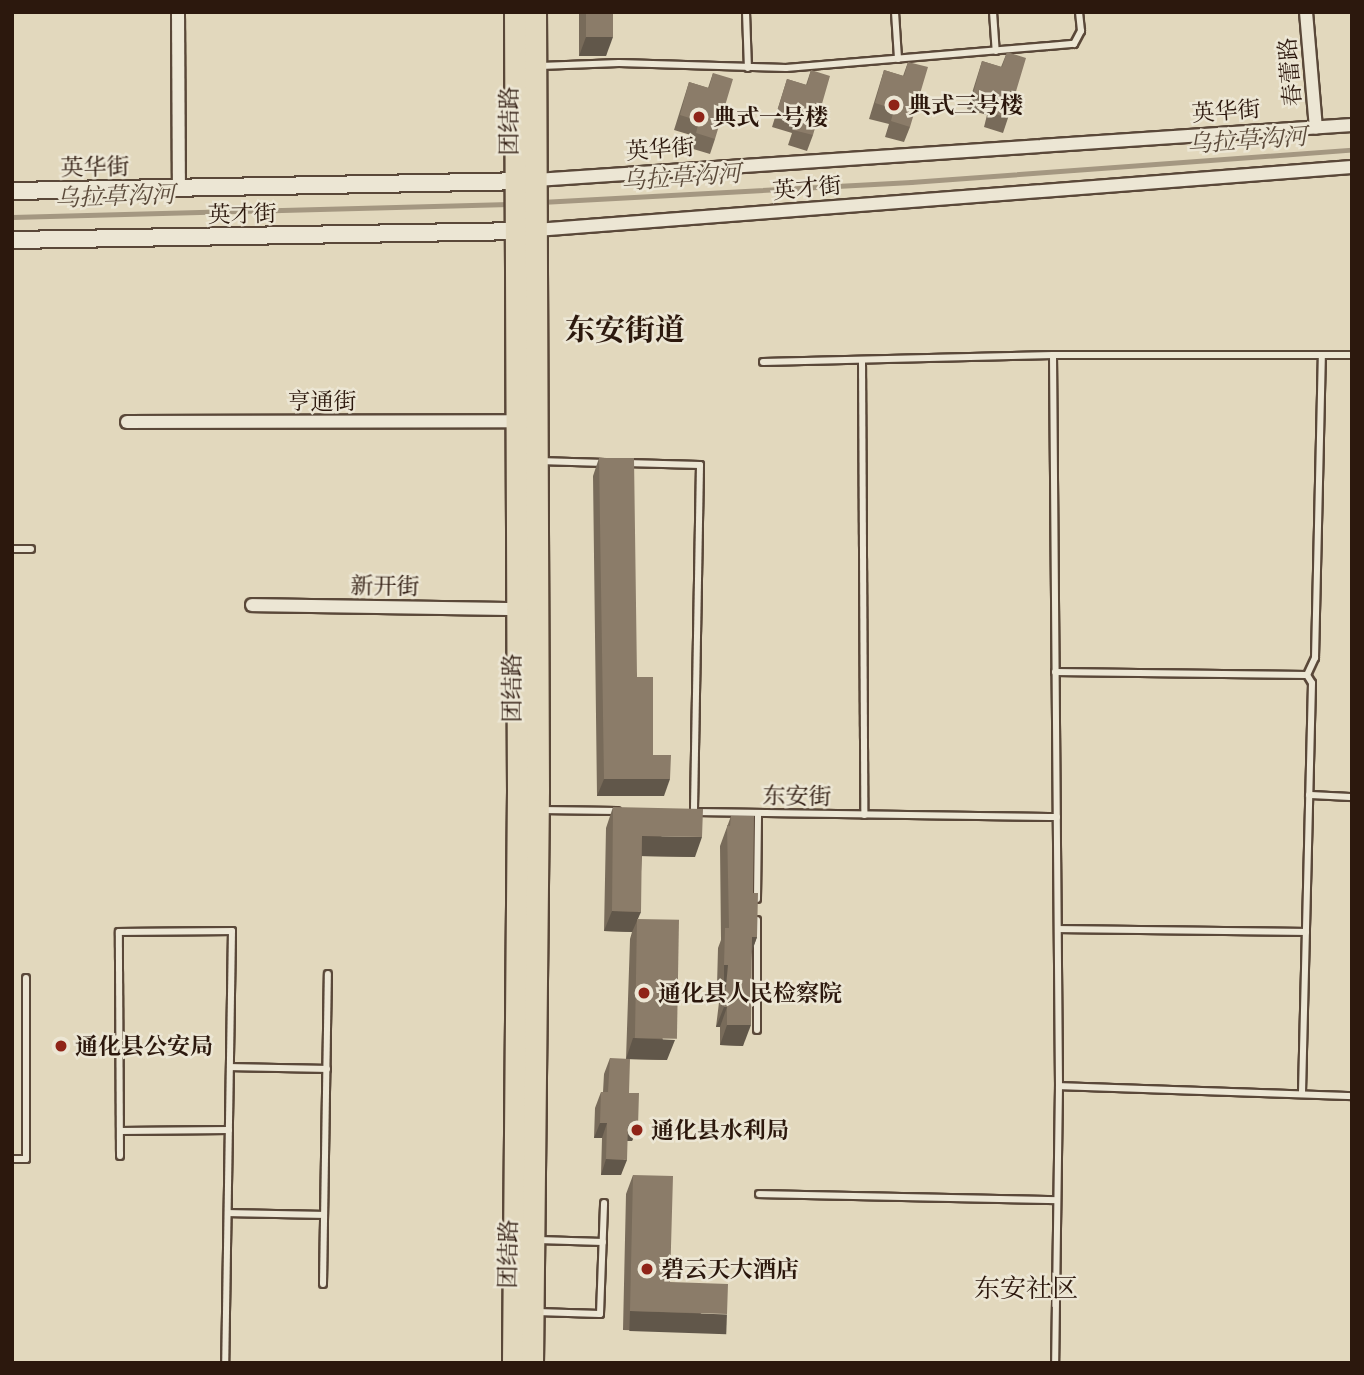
<!DOCTYPE html>
<meta charset="utf-8">
<style>
body{margin:0}
#map{position:relative;width:1364px;height:1375px;overflow:hidden;background:#e2d8bd;font-family:"Libre Caslon Text","Noto Serif SC",serif}
div>[style]{position:absolute}
.stream>*{height:5px;margin:-2.5px;padding:0 2.5px;transform-origin:2.5px;border-radius:2.5px;background:#a49781}
.roads{filter:drop-shadow(2px 0 #5a4839) drop-shadow(-2px 0 #5a4839) drop-shadow(0 2px #5a4839) drop-shadow(0 -2px #5a4839)}
.service>*{height:6px;margin:-3px;padding:0 3px;transform-origin:3px;border-radius:3px;background:#ece6d4}
.minor>*{height:12px;margin:-6px;padding:0 6px;transform-origin:6px;border-radius:6px;background:#ece6d4}
.tertiary>*{height:16px;margin:-8px;padding:0 8px;transform-origin:8px;border-radius:8px;background:#ece6d4}
.trunk>*{height:21px;margin:-10.5px;padding:0 10.5px;transform-origin:10.5px;border-radius:10.5px;background:#e2d8bd}
.wall>*{inset:0;background:#786b5a}
.shaded-wall>*{inset:0;background:#61574a;transform-origin:0 0}
.building>*{inset:0;background:#8b7c69;transform-origin:0 0}
.dots>*{width:19px;height:19px;translate:-50% -50%;box-sizing:border-box;border:4px solid #ece6d4;border-radius:50%}
span{translate:-50% -50%;white-space:nowrap;text-align:center;line-height:1.15;-webkit-text-stroke:5px #ece6d4;paint-order:stroke}
.street-label{font-size:23px;color:#2c180d}
.poi-label{font-size:23px;color:#2c180d;font-weight:700}
.left{translate:0 -50%;text-align:left}
.water-label{font-size:24px;color:#5c4b3b;font-style:italic}
.quarter-label{font-size:26px;color:#2c180d}
.district-label{font-size:30px;color:#2c180d;font-weight:700}
.frame{position:absolute;inset:0;border:14px solid #2c180d;pointer-events:none}
</style>
<div id="map">
<div class="stream">
<i style="left:541px;top:202px;width:371px;rotate:-3.1deg"></i>
<i style="left:911px;top:182px;width:442px;rotate:-4.2deg"></i>
<i style="left:12px;top:217px;width:498px;rotate:-1.5deg"></i>
</div>
<div class="roads">
<div class="service">
<i style="left:746px;top:12px;width:56px;rotate:88deg"></i>
<i style="left:895px;top:12px;width:47px;rotate:86.3deg"></i>
<i style="left:993px;top:12px;width:39px;rotate:86deg"></i>
<i style="left:540px;top:66px;width:79px;rotate:-2.2deg"></i>
<i style="left:619px;top:63px;width:167px;rotate:1.7deg"></i>
<i style="left:786px;top:68px;width:289px;rotate:-4.8deg"></i>
<i style="left:1074px;top:44px;width:15px;rotate:-62deg"></i>
<i style="left:1081px;top:31px;width:19px;rotate:-96deg"></i>
<i style="left:1053px;top:355px;width:731px;rotate:89.53deg"></i>
<i style="left:1059px;top:1086px;width:277px;rotate:90.8deg"></i>
<i style="left:862px;top:360px;width:455px;rotate:89.7deg"></i>
<i style="left:763px;top:362px;width:290px;rotate:-1.4deg"></i>
<i style="left:1053px;top:355px;width:299px"></i>
<i style="left:539px;top:461px;width:66px;rotate:1.7deg"></i>
<i style="left:626px;top:463px;width:74px;rotate:1.5deg"></i>
<i style="left:700px;top:465px;width:347px;rotate:91deg"></i>
<i style="left:12px;top:549px;width:19px"></i>
<i style="left:1055px;top:672px;width:252px;rotate:0.7deg"></i>
<i style="left:1307px;top:675px;width:9px;rotate:58deg"></i>
<i style="left:1312px;top:683px;width:411px;rotate:91.4deg"></i>
<i style="left:1307px;top:675px;width:19px;rotate:-65deg"></i>
<i style="left:1315px;top:658px;width:303px;rotate:-88.7deg"></i>
<i style="left:1309px;top:795px;width:43px;rotate:2.7deg"></i>
<i style="left:541px;top:810px;width:76px;rotate:0.8deg"></i>
<i style="left:695px;top:812px;width:362px;rotate:0.8deg"></i>
<i style="left:757px;top:899px;width:86px;rotate:-89.3deg"></i>
<i style="left:1058px;top:929px;width:248px;rotate:0.7deg"></i>
<i style="left:757px;top:1030px;width:110px;rotate:-90deg"></i>
<i style="left:230px;top:1067px;width:97px;rotate:1.2deg"></i>
<i style="left:1059px;top:1086px;width:293px;rotate:2deg"></i>
<i style="left:120px;top:1131px;width:109px;rotate:-0.5deg"></i>
<i style="left:120px;top:1156px;width:224px;rotate:-90.3deg"></i>
<i style="left:119px;top:932px;width:113px;rotate:-0.5deg"></i>
<i style="left:232px;top:931px;width:432px;rotate:90.9deg"></i>
<i style="left:12px;top:1159px;width:14px"></i>
<i style="left:26px;top:1159px;width:181px;rotate:-90deg"></i>
<i style="left:759px;top:1194px;width:298px;rotate:1.2deg"></i>
<i style="left:228px;top:1213px;width:96px;rotate:1.2deg"></i>
<i style="left:538px;top:1240px;width:65px;rotate:1.8deg"></i>
<i style="left:323px;top:1284px;width:310px;rotate:-89.1deg"></i>
<i style="left:537px;top:1312px;width:63px;rotate:1.8deg"></i>
<i style="left:600px;top:1314px;width:111px;rotate:-87.9deg"></i>
</div>
<div class="minor">
<i style="left:178px;top:12px;width:176px;rotate:89.7deg"></i>
<i style="left:1306px;top:12px;width:116px;rotate:85.1deg"></i>
<i style="left:536px;top:180px;width:818px;rotate:-3.86deg"></i>
<i style="left:536px;top:230px;width:818px;rotate:-4.41deg"></i>
<i style="left:127px;top:422px;width:390px;rotate:-0.1deg"></i>
<i style="left:252px;top:605px;width:266px;rotate:0.9deg"></i>
</div>
<div class="tertiary">
<i style="left:12px;top:191px;width:514px;rotate:-1.11deg"></i>
<i style="left:12px;top:240px;width:512px;rotate:-1.01deg"></i>
</div>
<div class="trunk">
<i style="left:513px;top:1363px;width:573px;rotate:-89.5deg"></i>
<i style="left:518px;top:790px;width:778px;rotate:-90.22deg"></i>
<i style="left:532px;top:1363px;width:573px;rotate:-89.4deg"></i>
<i style="left:538px;top:790px;width:778px;rotate:-90.22deg"></i>
</div>
</div>
<div class="wall">
<i style="clip-path:polygon(579px 12px,613px 12px,606px 56px,579px 56px)"></i>
<i style="clip-path:polygon(1007px 52px,1008px 118px,1003px 133px,984px 127px,987px 115px,967px 109px,982px 61px,1001px 67px)"></i>
<i style="clip-path:polygon(908px 62px,910px 127px,904px 142px,885px 137px,889px 124px,869px 119px,884px 70px,903px 76px)"></i>
<i style="clip-path:polygon(811px 70px,813px 135px,807px 151px,788px 145px,792px 133px,772px 127px,787px 79px,806px 85px)"></i>
<i style="clip-path:polygon(713px 73px,715px 139px,710px 154px,690px 148px,694px 136px,674px 130px,689px 82px,708px 88px)"></i>
<i style="clip-path:polygon(599px 458px,637px 677px,653px 755px,664px 796px,597px 796px,593px 476px)"></i>
<i style="clip-path:polygon(613px 807px,695px 857px,642px 856px,638px 919px,667px 1060px,626px 1059px,630px 939px,632px 932px,604px 931px,606px 828px)"></i>
<i style="clip-path:polygon(731px 816px,753px 893px,757px 937px,752px 950px,743px 1046px,720px 1045px,720px 1027px,716px 1027px,721px 986px,717px 986px,718px 948px,721px 940px,720px 846px)"></i>
<i style="clip-path:polygon(610px 1058px,629px 1093px,638px 1126px,632px 1141px,627px 1141px,621px 1175px,601px 1175px,602px 1138px,594px 1138px,595px 1108px,601px 1092px,603px 1092px,604px 1074px)"></i>
<i style="clip-path:polygon(633px 1175px,670px 1282px,720px 1333px,623px 1330px,626px 1194px)"></i>
</div>
<div class="shaded-wall">
<i style="clip-path:polygon(586px 37px,613px 37px,606px 56px,579px 56px)"></i>
<i style="clip-path:polygon(604px 779px,670px 779px,664px 796px,597px 796px)"></i>
<i style="clip-path:polygon(642px 836px,702px 837px,695px 857px,635px 856px)"></i>
<i style="clip-path:polygon(612px 911px,641px 912px,632px 932px,604px 931px)"></i>
<i style="clip-path:polygon(752px 937px,757px 937px,750px 957px)"></i>
<i style="left:724px;top:965px;width:4px;height:22px"></i>
<i style="clip-path:polygon(724px 1007px,727px 1007px,720px 1027px,716px 1027px)"></i>
<i style="clip-path:polygon(727px 1025px,751px 1025px,743px 1046px,720px 1045px)"></i>
<i style="clip-path:polygon(633px 1038px,675px 1040px,667px 1060px,626px 1059px)"></i>
<i style="clip-path:polygon(600px 1123px,607px 1123px,602px 1138px,594px 1138px)"></i>
<i style="clip-path:polygon(628px 1125px,638px 1126px,632px 1141px,622px 1141px)"></i>
<i style="clip-path:polygon(606px 1159px,627px 1160px,621px 1175px,601px 1175px)"></i>
<i style="left:630px;top:1311px;width:97px;height:20px;rotate:2deg"></i>
</div>
<div class="building">
<i style="left:586px;top:12px;width:27px;height:25px"></i>
<i style="clip-path:polygon(1007px 52px,1026px 58px,1008px 118px,989px 112px,993px 100px,973px 94px,982px 61px,1002px 67px)"></i>
<i style="clip-path:polygon(908px 62px,928px 67px,910px 127px,891px 121px,894px 109px,875px 103px,884px 70px,904px 76px)"></i>
<i style="clip-path:polygon(811px 70px,830px 76px,813px 135px,793px 130px,797px 118px,777px 112px,787px 79px,807px 85px)"></i>
<i style="clip-path:polygon(713px 73px,733px 79px,715px 139px,696px 133px,699px 121px,680px 115px,689px 82px,709px 88px)"></i>
<i style="clip-path:polygon(599px 458px,634px 458px,637px 677px,653px 677px,653px 755px,671px 755px,670px 779px,604px 779px)"></i>
<i style="clip-path:polygon(613px 807px,703px 809px,702px 837px,642px 836px,641px 912px,612px 911px)"></i>
<i style="clip-path:polygon(731px 816px,754px 816px,753px 893px,758px 893px,757px 937px,752px 937px,751px 1025px,727px 1025px,727px 1007px,724px 1007px,728px 965px,724px 965px,725px 928px,729px 928px,727px 825px,730px 826px)"></i>
<i style="left:637px;top:919px;width:42px;height:119px;rotate:1deg"></i>
<i style="clip-path:polygon(610px 1058px,630px 1059px,629px 1093px,639px 1093px,638px 1126px,628px 1125px,627px 1160px,606px 1159px,607px 1123px,600px 1123px,601px 1092px,608px 1092px)"></i>
<i style="clip-path:polygon(633px 1175px,673px 1176px,670px 1282px,728px 1284px,727px 1314px,630px 1311px)"></i>
</div>
<div class="dots">
<i style="left:894px;top:105px;background:#8f2418"></i>
<i style="left:699px;top:117px;background:#8f2418"></i>
<i style="left:644px;top:993px;background:#8f2418"></i>
<i style="left:61px;top:1046px;background:#8f2418"></i>
<i style="left:637px;top:1130px;background:#8f2418"></i>
<i style="left:647px;top:1269px;background:#8f2418"></i>
</div>
<div class="street-label">
<span style="left:1290px;top:72px;rotate:-95deg">春蕾路</span>
<span style="left:1226px;top:111px;rotate:-4deg">英华街</span>
<span style="left:509px;top:121px;rotate:-90deg">团结路</span>
<span style="left:660px;top:149px;rotate:-4deg">英华街</span>
<span style="left:95px;top:167px;rotate:-1deg">英华街</span>
<span style="left:807px;top:188px;rotate:-5deg">英才街</span>
<span style="left:242px;top:214px;rotate:-1deg">英才街</span>
<span style="left:322px;top:401px">亨通街</span>
<span style="left:385px;top:586px;rotate:1deg">新开街</span>
<span style="left:512px;top:688px;rotate:-90deg">团结路</span>
<span style="left:797px;top:796px;rotate:1deg">东安街</span>
<span style="left:508px;top:1254px;rotate:-89deg">团结路</span>
</div>
<div class="poi-label">
<span class="left" style="left:908px;top:105px">典式三号楼</span>
<span class="left" style="left:713px;top:117px">典式一号楼</span>
<span class="left" style="left:658px;top:993px">通化县人民检察院</span>
<span class="left" style="left:75px;top:1046px">通化县公安局</span>
<span class="left" style="left:651px;top:1130px">通化县水利局</span>
<span class="left" style="left:661px;top:1269px">碧云天大酒店</span>
</div>
<div class="water-label">
<span style="left:1247px;top:140px;rotate:-4deg">乌拉草沟河</span>
<span style="left:681px;top:177px;rotate:-4deg">乌拉草沟河</span>
<span style="left:115px;top:196px;rotate:-2deg">乌拉草沟河</span>
</div>
<div class="quarter-label">
<span style="left:1026px;top:1289px">东安社区</span>
</div>
<div class="district-label">
<span style="left:625px;top:330px">东安街道</span>
</div>
<div class="frame"></div>
</div>
